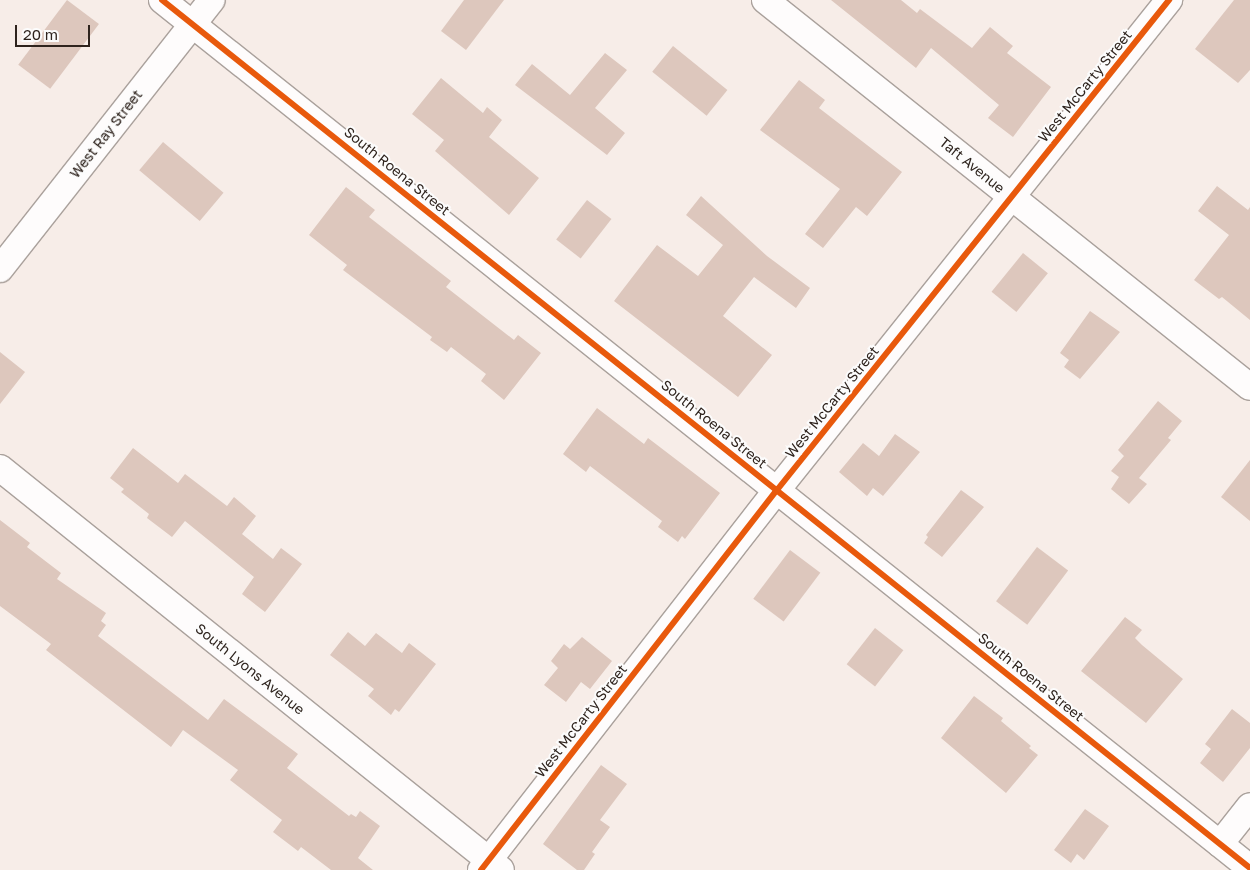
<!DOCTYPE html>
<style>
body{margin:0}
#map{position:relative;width:1250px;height:870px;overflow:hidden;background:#f7ede8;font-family:"Golos Text",sans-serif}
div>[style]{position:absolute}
.building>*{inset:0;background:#ddc7bd;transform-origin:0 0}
.roads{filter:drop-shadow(1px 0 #aaa19c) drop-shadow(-1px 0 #aaa19c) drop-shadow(0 1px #aaa19c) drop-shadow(0 -1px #aaa19c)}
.minor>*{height:26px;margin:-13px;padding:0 13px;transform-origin:13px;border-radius:13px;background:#fefcfc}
.cycleway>*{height:6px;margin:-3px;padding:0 3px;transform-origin:3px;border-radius:3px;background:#e8590c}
span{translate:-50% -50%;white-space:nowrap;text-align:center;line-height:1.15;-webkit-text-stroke:4px #fcfcfc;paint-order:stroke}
.street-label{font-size:14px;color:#2e231d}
.scale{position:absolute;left:15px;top:25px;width:75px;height:22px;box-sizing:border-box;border:2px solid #2e231d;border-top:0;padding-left:6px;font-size:15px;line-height:18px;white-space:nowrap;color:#2e231d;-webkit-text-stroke:4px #fcfcfc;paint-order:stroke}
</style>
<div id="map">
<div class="building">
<i style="left:67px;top:0;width:40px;height:81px;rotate:37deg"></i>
<i style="clip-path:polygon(464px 0,504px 0,466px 50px,441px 31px)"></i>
<i style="clip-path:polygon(831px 0,901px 0,917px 13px,920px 9px,972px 48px,990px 27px,1013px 46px,1007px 53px,1051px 87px,1013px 137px,988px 118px,999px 105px,931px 48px,916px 68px)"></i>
<i style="clip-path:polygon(1234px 0,1250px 0,1250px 70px,1238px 83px,1195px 49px)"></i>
<i style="left:673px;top:46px;width:70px;height:33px;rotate:39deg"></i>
<i style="clip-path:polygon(605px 53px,627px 70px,595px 108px,625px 133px,607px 155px,515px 85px,532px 64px,570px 95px)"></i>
<i style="clip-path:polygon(441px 78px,483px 113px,487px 107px,502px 120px,489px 137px,539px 178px,509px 215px,435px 151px,444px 140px,412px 114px)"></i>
<i style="clip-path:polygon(799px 80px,825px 100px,819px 108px,902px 172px,867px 216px,856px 207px,823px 248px,805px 234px,840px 189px,760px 130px)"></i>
<i style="left:163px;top:142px;width:79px;height:37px;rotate:40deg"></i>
<i style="clip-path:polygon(1217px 186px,1248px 210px,1250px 207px,1250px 320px,1222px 297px,1219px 299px,1194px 280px,1229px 235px,1198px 211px)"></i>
<i style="clip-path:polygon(346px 187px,375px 210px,369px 217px,451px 281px,446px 287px,514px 340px,518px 335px,541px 353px,504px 400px,481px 381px,486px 374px,451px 347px,447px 352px,430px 340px,432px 337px,343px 270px,347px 265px,309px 235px)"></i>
<i style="clip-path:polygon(701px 196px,767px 256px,810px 288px,796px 308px,754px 277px,723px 316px,772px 355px,738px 397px,614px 301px,657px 245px,698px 276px,723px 245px,686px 215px)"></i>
<i style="left:587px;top:200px;width:31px;height:50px;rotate:38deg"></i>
<i style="left:1023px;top:253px;width:32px;height:50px;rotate:39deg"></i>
<i style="clip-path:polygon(1090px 311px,1120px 332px,1080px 379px,1064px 367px,1069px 360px,1060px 353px)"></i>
<i style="clip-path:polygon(0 352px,25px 372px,0 404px)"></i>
<i style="clip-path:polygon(1158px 401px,1182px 421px,1168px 438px,1171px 440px,1139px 478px,1147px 484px,1129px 504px,1111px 489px,1119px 477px,1111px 471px,1124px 456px,1118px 450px)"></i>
<i style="clip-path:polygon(597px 408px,644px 444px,648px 438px,720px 493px,685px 539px,682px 536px,678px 542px,658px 527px,662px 521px,590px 466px,586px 472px,563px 454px)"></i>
<i style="clip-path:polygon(895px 434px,920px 452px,883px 496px,873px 488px,867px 496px,839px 472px,863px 443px,879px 456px)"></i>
<i style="clip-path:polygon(133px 448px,178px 483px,185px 474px,227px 506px,234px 497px,256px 516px,242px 534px,273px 559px,281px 548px,302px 564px,265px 612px,242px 594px,254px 577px,185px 521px,172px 537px,147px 518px,149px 514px,121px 492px,124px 489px,110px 478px)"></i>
<i style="clip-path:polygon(1250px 460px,1250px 521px,1221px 497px)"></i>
<i style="clip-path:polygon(961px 490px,984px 507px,942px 557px,924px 543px,928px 537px,926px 535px)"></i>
<i style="clip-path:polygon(0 520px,30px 543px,27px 547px,61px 573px,57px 579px,106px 613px,101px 621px,106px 625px,98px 636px,208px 720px,224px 699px,298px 754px,287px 768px,349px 816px,351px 814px,356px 817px,360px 811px,380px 826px,358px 858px,373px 870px,331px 870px,301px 847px,298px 851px,273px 832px,282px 820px,230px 780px,238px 770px,183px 730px,171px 747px,46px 650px,51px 644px,0 606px)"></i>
<i style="left:1037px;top:547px;width:39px;height:68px;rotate:37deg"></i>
<i style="left:790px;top:550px;width:38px;height:61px;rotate:37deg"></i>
<i style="clip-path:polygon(1125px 617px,1142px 630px,1135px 638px,1142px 645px,1183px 679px,1146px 723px,1081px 671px)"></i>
<i style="left:875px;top:628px;width:36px;height:46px;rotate:38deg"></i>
<i style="clip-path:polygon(348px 632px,365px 646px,376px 633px,402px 653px,409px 643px,436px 664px,399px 712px,395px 709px,391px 715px,368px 696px,374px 689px,330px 655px)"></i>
<i style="clip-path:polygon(582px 637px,612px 661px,590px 689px,581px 682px,566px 702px,544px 685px,558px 668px,551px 661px,564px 644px,570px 649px)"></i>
<i style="clip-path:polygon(974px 696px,1003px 718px,1001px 721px,1031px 746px,1029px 748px,1038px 755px,1006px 793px,941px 738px)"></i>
<i style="clip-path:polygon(1232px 709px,1250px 723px,1250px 748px,1223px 782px,1200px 763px,1211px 749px,1205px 744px)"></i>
<i style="clip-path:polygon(601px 765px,627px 784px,600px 820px,610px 827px,592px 852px,595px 854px,584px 870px,577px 870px,543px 844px)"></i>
<i style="clip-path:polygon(1085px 809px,1109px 826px,1084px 860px,1077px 854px,1071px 863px,1054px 850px)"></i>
</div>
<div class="roads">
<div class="minor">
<i style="left:162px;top:0;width:1392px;rotate:38.58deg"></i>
<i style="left:765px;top:0;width:620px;rotate:38.59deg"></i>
<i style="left:0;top:269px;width:342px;rotate:-51.8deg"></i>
<i style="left:0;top:468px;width:642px;rotate:38.74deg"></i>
<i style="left:1220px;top:844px;width:48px;rotate:-51.7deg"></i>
<i style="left:481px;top:870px;width:482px;rotate:-52.1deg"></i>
<i style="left:777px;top:490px;width:628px;rotate:-51.34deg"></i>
</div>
</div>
<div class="cycleway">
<i style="left:162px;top:0;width:1392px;rotate:38.58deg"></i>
<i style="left:481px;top:870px;width:482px;rotate:-52.1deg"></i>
<i style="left:777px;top:490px;width:628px;rotate:-51.34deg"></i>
</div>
<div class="street-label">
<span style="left:1085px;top:86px;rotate:-51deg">West McCarty Street</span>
<span style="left:106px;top:134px;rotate:-52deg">West Ray Street</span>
<span style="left:972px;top:165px;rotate:39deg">Taft Avenue</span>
<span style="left:397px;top:171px;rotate:39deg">South Roena Street</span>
<span style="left:832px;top:402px;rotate:-51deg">West McCarty Street</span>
<span style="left:714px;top:424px;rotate:39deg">South Roena Street</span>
<span style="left:250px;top:669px;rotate:39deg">South Lyons Avenue</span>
<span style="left:1031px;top:677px;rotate:39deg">South Roena Street</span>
<span style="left:581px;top:721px;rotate:-52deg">West McCarty Street</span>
</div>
<div class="scale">20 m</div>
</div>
